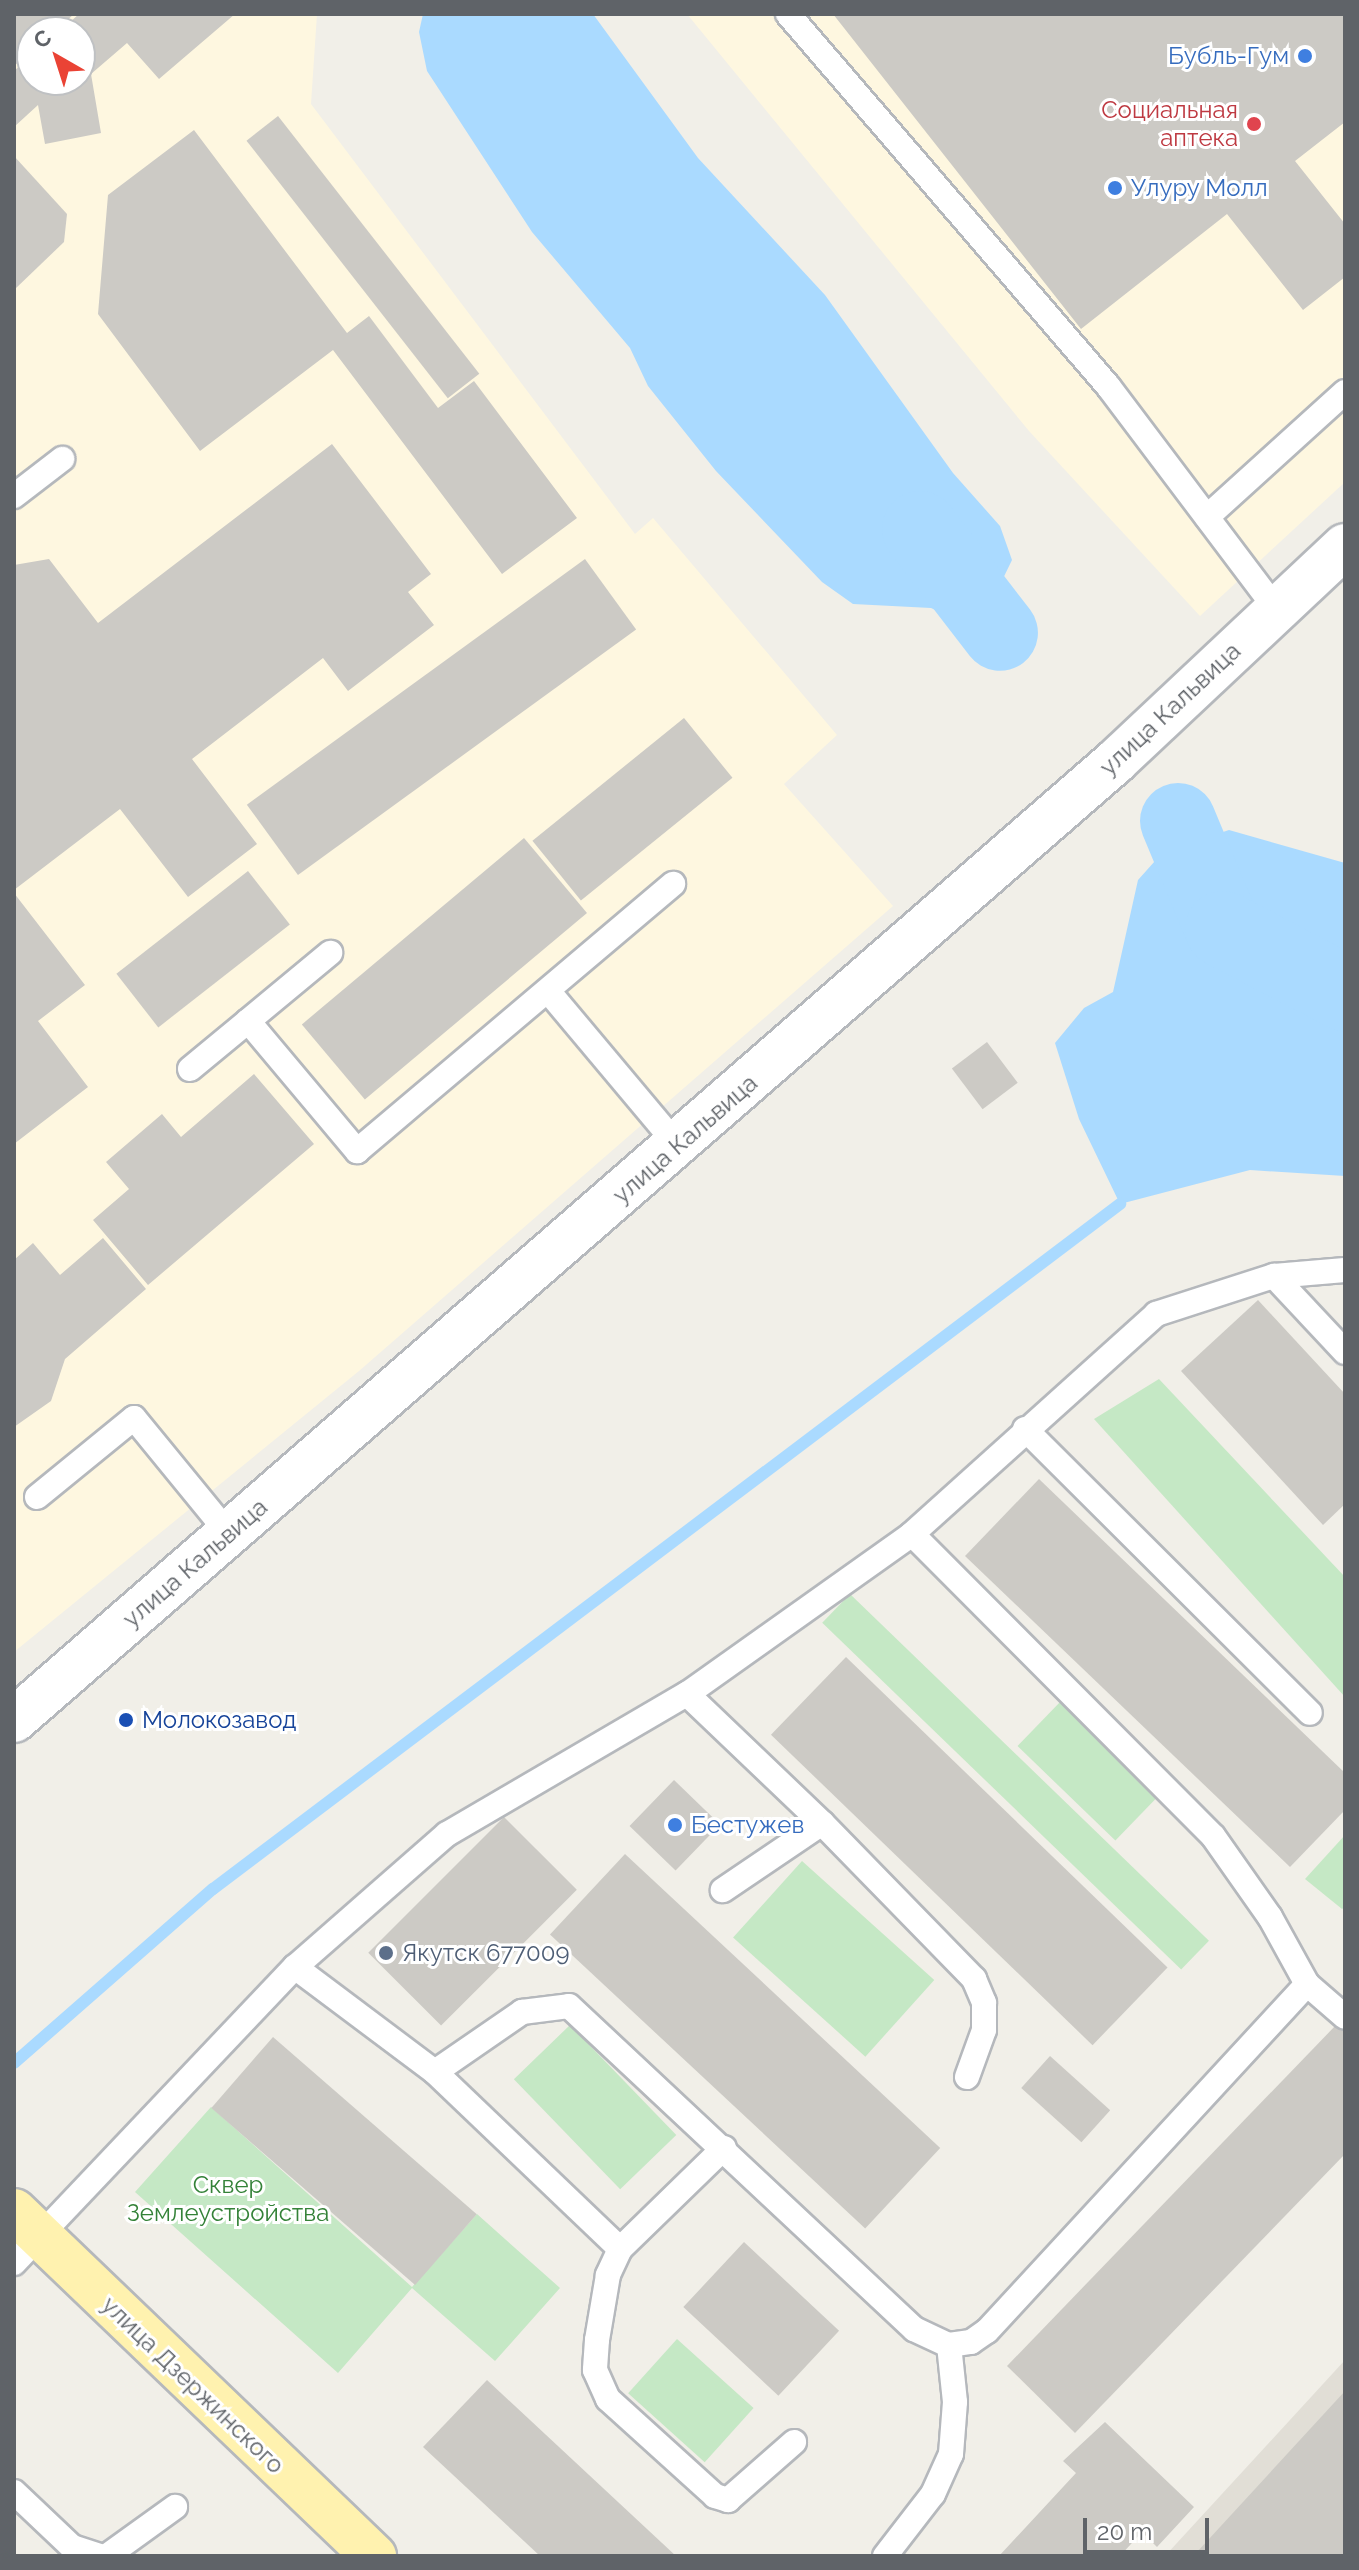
<!DOCTYPE html>
<meta charset="utf-8">
<style>
body{margin:0}
#map{position:relative;width:1359px;height:2570px;overflow:hidden;background:#f1efe8;font-family:Raleway,sans-serif}
div>[style]{position:absolute}
.commercial>*{inset:0;background:#fef7e0}
.education>*{inset:0;background:#e1ded6}
.green>*{inset:0;background:#c5e8c5;transform-origin:0 0}
.water>*{inset:0;background:#aadaff}
.stream>*{height:12px;margin:-6px;padding:0 6px;transform-origin:6px;border-radius:6px;background:#aadaff}
.river>*{height:76px;margin:-38px;padding:0 38px;transform-origin:38px;border-radius:38px;background:#aadaff}
.building>*{inset:0;background:#cccac5;transform-origin:0 0}
.roads{filter:drop-shadow(2px 0 #b5b8bc) drop-shadow(-2px 0 #b5b8bc) drop-shadow(0 2px #b5b8bc) drop-shadow(0 -2px #b5b8bc)}
.service>*{height:24px;margin:-12px;padding:0 12px;transform-origin:12px;border-radius:12px;background:#fff}
.tertiary>*{height:44px;margin:-22px;padding:0 22px;transform-origin:22px;border-radius:22px;background:#fff}
.primary>*{height:44px;margin:-22px;padding:0 22px;transform-origin:22px;border-radius:22px;background:#fff2af}
.dots>*{width:22px;height:22px;translate:-50% -50%;box-sizing:border-box;border:4px solid #fff;border-radius:50%}
span{translate:-50% -50%;white-space:nowrap;text-align:center;line-height:1.15;-webkit-text-stroke:6px #fff;paint-order:stroke}
.shop-label{font-size:24px;color:#366cbe}
.right{translate:-100% -50%;text-align:right}
.left{translate:0 -50%;text-align:left}
.health-label{font-size:24px;color:#be3a42}
.street-label{font-size:24px;color:#5f6368}
.transit-label{font-size:24px;color:#164399}
.service-label{font-size:24px;color:#4e5e75}
.park-label{font-size:24px;color:#348238}
.frame{position:absolute;inset:0;border:16px solid #5f6368;pointer-events:none}
.north{position:absolute;left:16px;top:16px;width:80px;height:80px;box-sizing:border-box;background:#fff;border:2px solid #bfc1c3;border-radius:50%;rotate:321deg;font-size:22px;font-weight:700;line-height:32px;text-align:center;color:#5f6368}
.north::after{content:'';display:block;margin:auto;width:28px;height:36px;background:#ea4335;clip-path:polygon(50% 0,100% 100%,50% 72%,0 100%)}
.scale{position:absolute;left:1083px;top:2518px;width:126px;height:36px;box-sizing:border-box;border:4px solid #5f6368;border-top:0;padding-left:10px;font-size:24px;line-height:28px;white-space:nowrap;color:#5f6368;-webkit-text-stroke:6px #fff;paint-order:stroke}
</style>
<div id="map">
<div class="commercial">
<i style="clip-path:polygon(evenodd,14px 14px,317px 14px,311px 104px,635px 534px,653px 518px,837px 735px,784px 784px,893px 906px,359px 1371px,14px 1652px,14px 14px,32px 32px,80px 32px,80px 80px,32px 80px,32px 32px)"></i>
<i style="clip-path:polygon(687px 14px,1345px 14px,1345px 482px,1200px 616px,1029px 431px)"></i>
</div>
<div class="education">
<i style="clip-path:polygon(1345px 2360px,1345px 2556px,1165px 2556px)"></i>
</div>
<div class="green">
<i style="clip-path:polygon(1159px 1379px,1345px 1577px,1345px 1697px,1094px 1419px)"></i>
<i style="left:850px;top:1594px;width:499px;height:40px;rotate:44deg"></i>
<i style="left:1062px;top:1700px;width:136px;height:64px;rotate:44deg"></i>
<i style="clip-path:polygon(1345px 1835px,1345px 1907px,1342px 1909px,1305px 1879px)"></i>
<i style="left:802px;top:1861px;width:178px;height:103px;rotate:42deg"></i>
<i style="left:570px;top:2025px;width:153px;height:78px;rotate:46deg"></i>
<i style="clip-path:polygon(211px 2107px,412px 2287px,477px 2214px,560px 2288px,495px 2361px,412px 2288px,338px 2373px,135px 2192px)"></i>
<i style="left:677px;top:2339px;width:103px;height:73px;rotate:42deg"></i>
</div>
<div class="water">
<i style="clip-path:polygon(423px 14px,593px 14px,698px 158px,825px 295px,953px 473px,1000px 526px,1012px 560px,978px 630px,931px 608px,853px 604px,822px 582px,716px 471px,648px 386px,630px 348px,532px 232px,427px 71px,419px 32px)"></i>
<i style="clip-path:polygon(1229px 830px,1345px 863px,1345px 1176px,1250px 1170px,1120px 1204px,1079px 1119px,1055px 1043px,1084px 1008px,1113px 992px,1138px 880px,1163px 852px)"></i>
</div>
<div class="stream">
<i style="left:14px;top:2063px;width:264px;rotate:-41.2deg"></i>
<i style="left:213px;top:1889px;width:1137px;rotate:-37.06deg"></i>
</div>
<div class="river">
<i style="left:920px;top:529px;width:131px;rotate:52.4deg"></i>
<i style="left:1178px;top:821px;width:117px;rotate:67.4deg"></i>
<i style="left:1223px;top:929px;width:138px;rotate:27.7deg"></i>
</div>
<div class="building">
<i style="clip-path:polygon(14px 14px,74px 14px,54px 32px,32px 32px,32px 51px,14px 66px)"></i>
<i style="clip-path:polygon(79px 14px,235px 14px,159px 79px,127px 43px,91px 74px,101px 133px,45px 144px,38px 105px,14px 127px,14px 71px,32px 55px,32px 80px,80px 80px,80px 32px,59px 32px)"></i>
<i style="clip-path:polygon(833px 14px,1345px 14px,1345px 122px,1295px 161px,1345px 224px,1345px 277px,1303px 310px,1227px 214px,1081px 329px)"></i>
<i style="left:278px;top:116px;width:327px;height:40px;rotate:52deg"></i>
<i style="clip-path:polygon(194px 130px,347px 333px,369px 316px,438px 408px,474px 381px,577px 518px,502px 574px,333px 350px,200px 451px,98px 314px,108px 195px)"></i>
<i style="clip-path:polygon(14px 156px,67px 214px,64px 242px,14px 290px)"></i>
<i style="clip-path:polygon(332px 444px,431px 574px,408px 592px,434px 625px,348px 691px,323px 658px,192px 759px,257px 844px,188px 897px,120px 809px,14px 890px,14px 565px,49px 559px,98px 623px)"></i>
<i style="left:585px;top:559px;width:87px;height:418px;rotate:54deg"></i>
<i style="left:684px;top:718px;width:77px;height:195px;rotate:51deg"></i>
<i style="left:524px;top:838px;width:98px;height:290px;rotate:50deg"></i>
<i style="left:248px;top:871px;width:68px;height:167px;rotate:52deg"></i>
<i style="clip-path:polygon(14px 893px,85px 985px,38px 1021px,88px 1087px,14px 1144px)"></i>
<i style="left:987px;top:1042px;width:51px;height:44px;rotate:53deg"></i>
<i style="clip-path:polygon(254px 1074px,314px 1144px,148px 1285px,93px 1220px,129px 1189px,106px 1162px,162px 1114px,181px 1137px)"></i>
<i style="clip-path:polygon(103px 1238px,146px 1289px,65px 1359px,51px 1401px,14px 1427px,14px 1260px,33px 1243px,60px 1275px)"></i>
<i style="clip-path:polygon(1258px 1300px,1345px 1394px,1345px 1504px,1323px 1525px,1181px 1371px)"></i>
<i style="clip-path:polygon(1039px 1479px,1345px 1773px,1345px 1810px,1290px 1867px,965px 1556px)"></i>
<i style="left:846px;top:1657px;width:447px;height:108px;rotate:44deg"></i>
<i style="left:674px;top:1780px;width:64px;height:64px;rotate:44deg"></i>
<i style="left:504px;top:1817px;width:103px;height:192px;rotate:45deg"></i>
<i style="left:625px;top:1854px;width:431px;height:110px;rotate:43deg"></i>
<i style="clip-path:polygon(1337px 2024px,1345px 2032px,1345px 2154px,1075px 2433px,1007px 2366px)"></i>
<i style="left:273px;top:2037px;width:270px;height:94px;rotate:41deg"></i>
<i style="left:1050px;top:2056px;width:81px;height:43px;rotate:42deg"></i>
<i style="left:744px;top:2242px;width:130px;height:89px;rotate:43deg"></i>
<i style="clip-path:polygon(487px 2380px,676px 2556px,540px 2556px,423px 2447px)"></i>
<i style="clip-path:polygon(1345px 2391px,1345px 2556px,1202px 2556px,1197px 2552px)"></i>
<i style="clip-path:polygon(1105px 2422px,1194px 2507px,1157px 2547px,1142px 2532px,1120px 2556px,999px 2556px,1076px 2473px,1063px 2461px)"></i>
</div>
<div class="roads">
<div class="service">
<i style="left:788px;top:14px;width:491px;rotate:49.3deg"></i>
<i style="left:1108px;top:386px;width:279px;rotate:53deg"></i>
<i style="left:14px;top:496px;width:61px;rotate:-37.6deg"></i>
<i style="left:1207px;top:517px;width:186px;rotate:-42.2deg"></i>
<i style="left:548px;top:991px;width:202px;rotate:50deg"></i>
<i style="left:248px;top:1021px;width:107px;rotate:-39.7deg"></i>
<i style="left:190px;top:1069px;width:75px;rotate:-39.6deg"></i>
<i style="left:248px;top:1021px;width:170px;rotate:50deg"></i>
<i style="left:357px;top:1151px;width:414px;rotate:-40.2deg"></i>
<i style="left:1274px;top:1276px;width:104px;rotate:46.9deg"></i>
<i style="left:1025px;top:1429px;width:402px;rotate:44.9deg"></i>
<i style="left:37px;top:1497px;width:125px;rotate:-39.2deg"></i>
<i style="left:134px;top:1418px;width:150px;rotate:50.7deg"></i>
<i style="left:912px;top:1534px;width:426px;rotate:45.1deg"></i>
<i style="left:1213px;top:1836px;width:99px;rotate:54.9deg"></i>
<i style="left:1270px;top:1917px;width:77px;rotate:61.1deg"></i>
<i style="left:687px;top:1694px;width:187px;rotate:43.7deg"></i>
<i style="left:822px;top:1823px;width:120px;rotate:145.9deg"></i>
<i style="left:822px;top:1823px;width:218px;rotate:45.7deg"></i>
<i style="left:974px;top:1979px;width:26px;rotate:67deg"></i>
<i style="left:984px;top:2003px;width:27px;rotate:90deg"></i>
<i style="left:984px;top:2030px;width:50px;rotate:109.9deg"></i>
<i style="left:295px;top:1967px;width:175px;rotate:36.9deg"></i>
<i style="left:435px;top:2072px;width:256px;rotate:43.7deg"></i>
<i style="left:620px;top:2249px;width:29px;rotate:115deg"></i>
<i style="left:608px;top:2275px;width:66px;rotate:99.6deg"></i>
<i style="left:597px;top:2340px;width:30px;rotate:94deg"></i>
<i style="left:595px;top:2370px;width:32px;rotate:66deg"></i>
<i style="left:608px;top:2399px;width:144px;rotate:42.2deg"></i>
<i style="left:715px;top:2496px;width:14px;rotate:17deg"></i>
<i style="left:728px;top:2500px;width:88px;rotate:-41.3deg"></i>
<i style="left:435px;top:2072px;width:106px;rotate:-34.6deg"></i>
<i style="left:522px;top:2012px;width:47px;rotate:-7.3deg"></i>
<i style="left:569px;top:2006px;width:473px;rotate:43.1deg"></i>
<i style="left:914px;top:2329px;width:38px;rotate:25deg"></i>
<i style="left:949px;top:2345px;width:22px;rotate:-8deg"></i>
<i style="left:971px;top:2342px;width:19px;rotate:-35deg"></i>
<i style="left:987px;top:2331px;width:472px;rotate:-47.3deg"></i>
<i style="left:1307px;top:1984px;width:50px;rotate:41deg"></i>
<i style="left:620px;top:2249px;width:145px;rotate:-44.2deg"></i>
<i style="left:14px;top:2263px;width:408px;rotate:-46.5deg"></i>
<i style="left:295px;top:1967px;width:202px;rotate:-41.2deg"></i>
<i style="left:447px;top:1834px;width:278px;rotate:-30.3deg"></i>
<i style="left:687px;top:1694px;width:276px;rotate:-35.4deg"></i>
<i style="left:912px;top:1534px;width:329px;rotate:-42deg"></i>
<i style="left:1156px;top:1314px;width:124px;rotate:-17.9deg"></i>
<i style="left:1274px;top:1276px;width:71px;rotate:-4.8deg"></i>
<i style="left:14px;top:2492px;width:80px;rotate:43.5deg"></i>
<i style="left:72px;top:2547px;width:29px;rotate:18deg"></i>
<i style="left:107px;top:2556px;width:84px;rotate:-35.8deg"></i>
<i style="left:885px;top:2556px;width:78px;rotate:-52.3deg"></i>
<i style="left:933px;top:2494px;width:44px;rotate:-65.8deg"></i>
<i style="left:951px;top:2454px;width:52px;rotate:-85.6deg"></i>
<i style="left:955px;top:2402px;width:57px;rotate:-96deg"></i>
</div>
<div class="tertiary">
<i style="left:14px;top:1720px;width:1461px;rotate:-41.03deg"></i>
<i style="left:1116px;top:761px;width:314px;rotate:-43.2deg"></i>
</div>
<div class="primary">
<i style="left:14px;top:2211px;width:499px;rotate:43.8deg"></i>
</div>
</div>
<div class="dots">
<i style="left:1305px;top:56px;background:#3f7fe0"></i>
<i style="left:1254px;top:124px;background:#e0444e"></i>
<i style="left:1115px;top:188px;background:#3f7fe0"></i>
<i style="left:126px;top:1720px;background:#1a4fb4"></i>
<i style="left:675px;top:1825px;background:#3f7fe0"></i>
<i style="left:386px;top:1953px;background:#5c6f8a"></i>
</div>
<div class="shop-label">
<span class="right" style="left:1289px;top:56px">Бубль-Гум</span>
<span class="left" style="left:1131px;top:188px">Улуру Молл</span>
<span class="left" style="left:691px;top:1825px">Бестужев</span>
</div>
<div class="health-label">
<span class="right" style="left:1238px;top:124px">Социальная<br>аптека</span>
</div>
<div class="street-label">
<span style="left:1170px;top:709px;rotate:-43deg">улица Кальвица</span>
<span style="left:685px;top:1139px;rotate:-41deg">улица Кальвица</span>
<span style="left:195px;top:1563px;rotate:-41deg">улица Кальвица</span>
<span style="left:193px;top:2385px;rotate:44deg">улица Дзержинского</span>
</div>
<div class="transit-label">
<span class="left" style="left:142px;top:1720px">Молокозавод</span>
</div>
<div class="service-label">
<span class="left" style="left:402px;top:1953px">Якутск 677009</span>
</div>
<div class="park-label">
<span style="left:228px;top:2199px">Сквер<br>Землеустройства</span>
</div>
<div class="frame"></div>
<div class="north">С</div>
<div class="scale">20 m</div>
</div>
